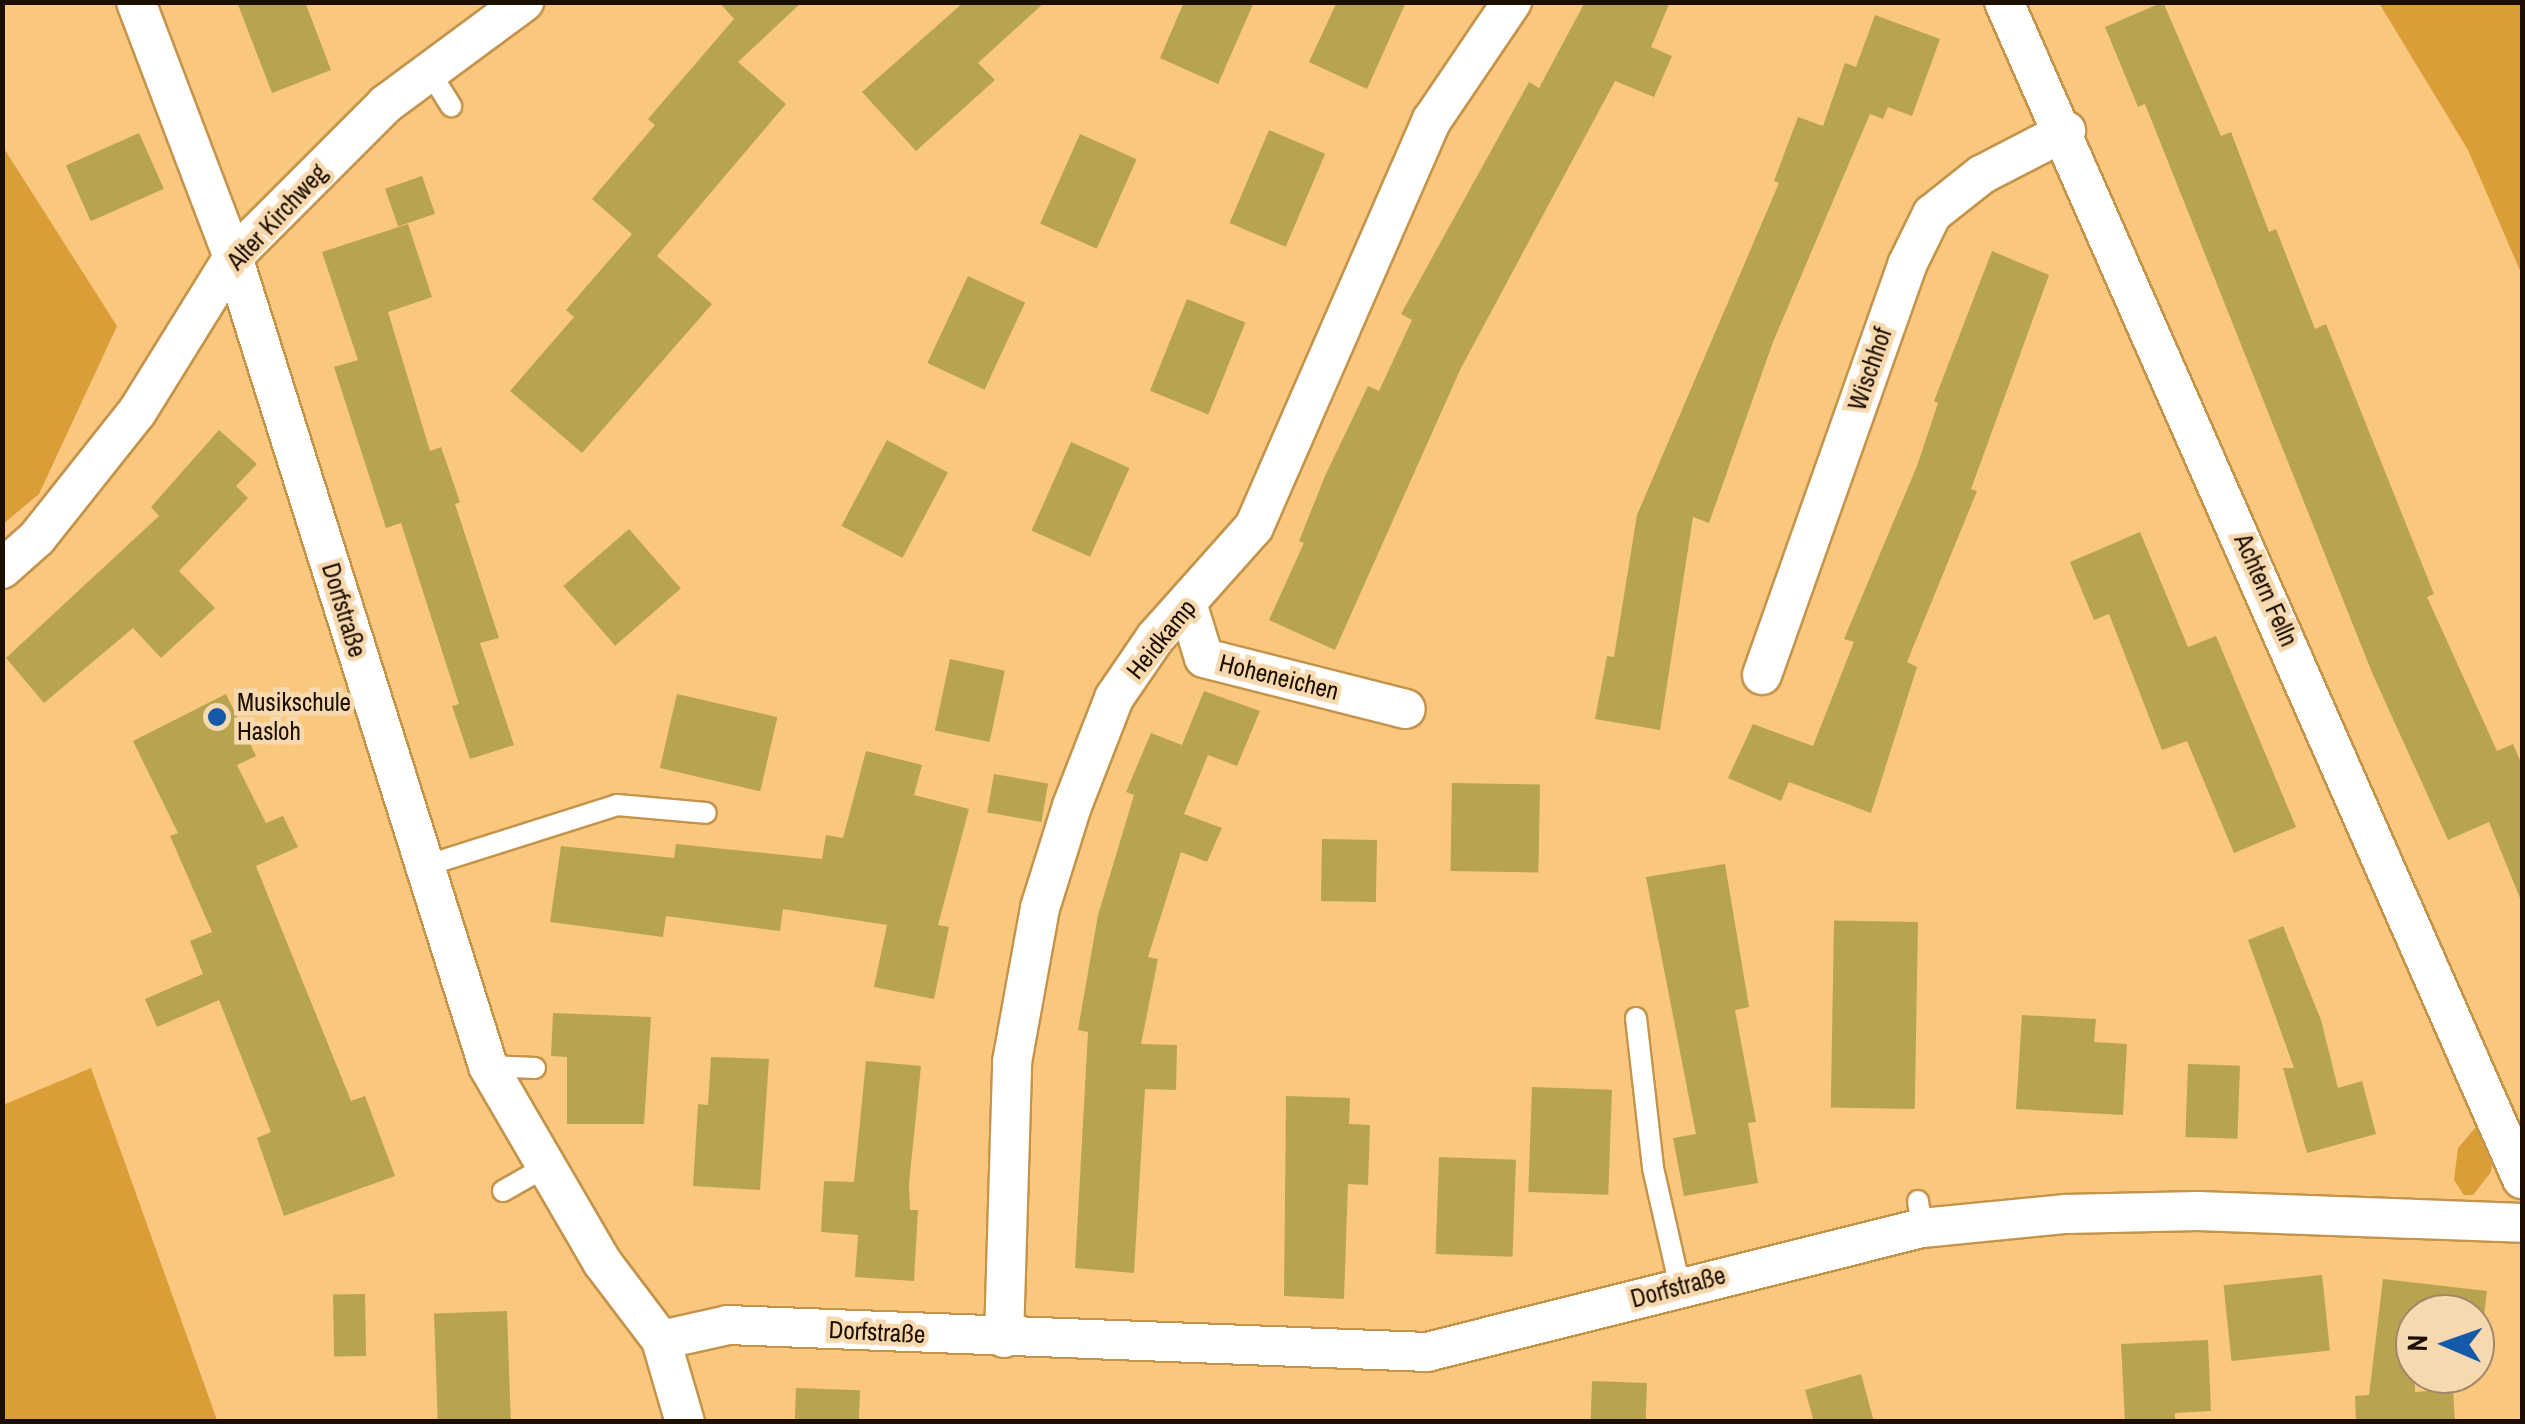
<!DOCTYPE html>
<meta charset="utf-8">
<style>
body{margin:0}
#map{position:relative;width:2525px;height:1424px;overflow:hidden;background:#fac77f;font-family:"Archivo Narrow",sans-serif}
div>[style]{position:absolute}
.green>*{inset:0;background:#db9d38}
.building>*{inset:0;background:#b8a450;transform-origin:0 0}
.roads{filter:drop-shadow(2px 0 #c4944b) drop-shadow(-2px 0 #c4944b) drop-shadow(0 2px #c4944b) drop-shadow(0 -2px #c4944b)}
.lane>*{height:20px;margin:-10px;padding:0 10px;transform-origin:10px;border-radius:10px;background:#fff}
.street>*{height:38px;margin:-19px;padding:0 19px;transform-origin:19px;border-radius:19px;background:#fff}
.dots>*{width:28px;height:28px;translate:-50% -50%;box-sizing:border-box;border:5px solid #f7d9af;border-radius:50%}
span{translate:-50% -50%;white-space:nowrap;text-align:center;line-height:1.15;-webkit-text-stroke:9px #f7d9af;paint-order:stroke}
.street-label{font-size:25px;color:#1d0f00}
.poi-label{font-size:25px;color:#1d0f00}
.left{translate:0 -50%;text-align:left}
.frame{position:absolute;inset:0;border:5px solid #1d0f00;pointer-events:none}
.north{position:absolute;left:2395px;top:1294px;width:100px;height:100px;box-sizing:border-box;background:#f7d9af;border:2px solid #a08869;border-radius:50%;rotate:272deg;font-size:28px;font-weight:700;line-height:40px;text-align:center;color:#1d0f00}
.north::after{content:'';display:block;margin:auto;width:35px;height:45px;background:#1559a9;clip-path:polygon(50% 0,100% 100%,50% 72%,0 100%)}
</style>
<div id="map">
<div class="green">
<i style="clip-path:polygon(2379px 3px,2522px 3px,2522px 275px,2468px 150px)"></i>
<i style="clip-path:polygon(3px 147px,117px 326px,39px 494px,3px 524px)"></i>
<i style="clip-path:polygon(91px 1068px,217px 1420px,3px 1421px,3px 1105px)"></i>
<i style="clip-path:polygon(2481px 1121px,2493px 1155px,2491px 1172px,2473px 1195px,2464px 1195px,2454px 1180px,2458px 1148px)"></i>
</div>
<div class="building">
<i style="clip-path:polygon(237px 2px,305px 2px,331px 70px,272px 93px)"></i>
<i style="clip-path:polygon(719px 2px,802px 2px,738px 62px,786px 104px,657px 256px,712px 304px,582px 453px,510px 391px,574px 317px,566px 310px,632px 234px,592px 199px,655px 125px,648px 119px,734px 19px)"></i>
<i style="clip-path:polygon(964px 2px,1045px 2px,978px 63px,995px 80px,916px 151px,862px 92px)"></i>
<i style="clip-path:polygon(1184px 2px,1254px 2px,1218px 84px,1160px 58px)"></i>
<i style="clip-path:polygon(1337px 2px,1406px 2px,1367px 89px,1309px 62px)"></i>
<i style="clip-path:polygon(1585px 2px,1670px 2px,1651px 47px,1672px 56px,1654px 97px,1615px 81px,1461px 368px,1335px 650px,1269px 620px,1304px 543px,1299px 541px,1325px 476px,1368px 386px,1379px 391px,1412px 320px,1401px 314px,1529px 82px,1539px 88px)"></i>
<i style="clip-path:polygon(2163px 2px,2221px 136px,2231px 132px,2269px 232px,2276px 229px,2315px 329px,2326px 324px,2434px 594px,2427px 597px,2497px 751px,2513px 744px,2522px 765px,2522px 903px,2489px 822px,2448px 840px,2373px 675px,2145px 104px,2138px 107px,2105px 27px)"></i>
<i style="clip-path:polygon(1875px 15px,1940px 39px,1912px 116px,1888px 107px,1883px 119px,1870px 114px,1773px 342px,1709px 523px,1693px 517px,1660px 730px,1595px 719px,1607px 656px,1614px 657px,1637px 515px,1779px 183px,1774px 181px,1798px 117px,1823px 126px,1845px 63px,1856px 67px)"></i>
<i style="left:1269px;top:130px;width:61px;height:101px;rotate:23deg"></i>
<i style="left:139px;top:133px;width:61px;height:80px;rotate:66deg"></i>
<i style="left:1080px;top:134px;width:62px;height:98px;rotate:24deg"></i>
<i style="left:422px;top:176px;width:40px;height:39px;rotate:71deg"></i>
<i style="clip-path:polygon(408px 224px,432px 297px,388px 312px,430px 451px,441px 447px,460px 502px,455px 504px,499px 638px,480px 643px,514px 745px,470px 759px,452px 706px,459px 704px,401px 523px,386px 528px,334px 367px,358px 360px,322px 252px)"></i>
<i style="clip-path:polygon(1992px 251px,2049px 275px,1971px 489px,1977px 491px,1907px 662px,1917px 667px,1871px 813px,1789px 782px,1781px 801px,1728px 778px,1753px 724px,1813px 746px,1854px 642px,1844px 639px,1917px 466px,1938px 403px,1934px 401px)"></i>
<i style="left:968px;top:276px;width:63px;height:96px;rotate:25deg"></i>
<i style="left:1187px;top:299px;width:63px;height:99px;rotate:22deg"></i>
<i style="clip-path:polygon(219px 430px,257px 464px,236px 486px,248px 498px,179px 571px,215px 608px,161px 658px,133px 628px,44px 703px,6px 658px,159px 516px,151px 507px)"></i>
<i style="left:887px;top:440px;width:69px;height:97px;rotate:28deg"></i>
<i style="left:1071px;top:442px;width:64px;height:97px;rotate:24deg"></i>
<i style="left:629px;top:529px;width:79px;height:87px;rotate:49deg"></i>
<i style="clip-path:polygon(2140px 532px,2188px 647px,2216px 636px,2296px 827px,2234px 853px,2187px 741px,2162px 750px,2109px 614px,2094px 620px,2070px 562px)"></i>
<i style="left:950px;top:659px;width:56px;height:73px;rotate:12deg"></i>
<i style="clip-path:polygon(1204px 691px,1260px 711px,1237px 766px,1203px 753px,1208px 755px,1184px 814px,1222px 828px,1207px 862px,1181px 852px,1148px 957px,1158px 959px,1141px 1044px,1177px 1045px,1176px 1090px,1145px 1089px,1134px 1273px,1075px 1268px,1088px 1032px,1078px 1030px,1098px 915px,1134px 795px,1126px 792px,1151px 733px,1182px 745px)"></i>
<i style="clip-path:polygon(226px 694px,256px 756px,237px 765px,266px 823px,283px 816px,298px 847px,256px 866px,351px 1101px,365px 1096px,395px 1176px,284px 1216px,257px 1138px,271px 1132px,219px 1000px,157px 1027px,145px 999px,203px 974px,190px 941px,212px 932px,170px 836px,178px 833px,133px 741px)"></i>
<i style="left:677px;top:694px;width:103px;height:76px;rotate:13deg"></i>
<i style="clip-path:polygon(866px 751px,922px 765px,914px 795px,969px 809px,938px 925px,949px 927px,934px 999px,874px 987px,887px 925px,783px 909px,780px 931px,666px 916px,663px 937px,550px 922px,561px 846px,674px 858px,676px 844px,822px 859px,826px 835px,843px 838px)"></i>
<i style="left:994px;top:774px;width:55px;height:39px;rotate:10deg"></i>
<i style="left:1452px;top:783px;width:88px;height:88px;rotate:1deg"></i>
<i style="left:1322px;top:839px;width:55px;height:62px;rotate:1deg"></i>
<i style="clip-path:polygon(1725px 864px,1749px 1007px,1735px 1010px,1756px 1122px,1748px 1123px,1758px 1183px,1684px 1196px,1673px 1138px,1696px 1134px,1646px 877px)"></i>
<i style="left:1918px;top:922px;width:187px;height:84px;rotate:91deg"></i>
<i style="clip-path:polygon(2283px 926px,2321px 1020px,2338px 1088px,2362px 1081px,2376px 1134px,2307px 1153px,2283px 1068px,2294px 1068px,2248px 940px)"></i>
<i style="clip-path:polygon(553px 1013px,651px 1017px,644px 1124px,567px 1124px,567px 1057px,551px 1056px)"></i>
<i style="clip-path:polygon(2022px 1015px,2096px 1019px,2094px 1042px,2127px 1044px,2123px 1115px,2016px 1109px)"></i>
<i style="clip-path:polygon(711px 1057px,769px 1059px,760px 1190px,693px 1186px,698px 1104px,708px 1105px)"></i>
<i style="clip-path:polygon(866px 1061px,921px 1066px,909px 1184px,910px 1210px,918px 1210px,914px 1281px,855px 1277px,858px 1235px,821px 1232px,824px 1181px,854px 1182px)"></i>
<i style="left:2188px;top:1064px;width:52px;height:73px;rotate:2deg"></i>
<i style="left:1532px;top:1087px;width:80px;height:105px;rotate:2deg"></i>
<i style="clip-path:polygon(1286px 1096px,1350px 1098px,1349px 1124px,1370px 1125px,1368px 1185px,1348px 1184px,1344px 1299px,1284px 1296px)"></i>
<i style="left:1439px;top:1157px;width:77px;height:97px;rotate:2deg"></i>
<i style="left:2322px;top:1275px;width:76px;height:99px;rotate:84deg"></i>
<i style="clip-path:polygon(2383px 1279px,2487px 1291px,2483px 1325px,2475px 1325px,2475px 1314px,2415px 1314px,2415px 1392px,2453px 1389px,2455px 1422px,2356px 1422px,2355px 1396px,2369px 1395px)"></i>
<i style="left:365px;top:1294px;width:62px;height:32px;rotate:89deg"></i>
<i style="left:507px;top:1311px;width:111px;height:73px;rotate:88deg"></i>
<i style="clip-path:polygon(2208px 1340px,2211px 1411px,2175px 1413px,2175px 1422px,2125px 1422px,2121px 1344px)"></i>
<i style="clip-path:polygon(1861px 1374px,1874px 1422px,1814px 1422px,1805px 1390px)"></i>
<i style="left:1592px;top:1381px;width:55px;height:41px;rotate:2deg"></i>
<i style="left:796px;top:1388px;width:64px;height:34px;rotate:2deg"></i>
</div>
<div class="roads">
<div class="lane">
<i style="left:428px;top:69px;width:44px;rotate:58.1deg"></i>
<i style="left:425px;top:866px;width:201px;rotate:-17.6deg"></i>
<i style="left:617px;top:805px;width:89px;rotate:5.1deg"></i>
<i style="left:1636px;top:1018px;width:151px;rotate:83.5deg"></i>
<i style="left:1653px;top:1168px;width:122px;rotate:77.2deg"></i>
<i style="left:488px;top:1066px;width:47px;rotate:2.4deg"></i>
<i style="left:503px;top:1191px;width:51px;rotate:-29.6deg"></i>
<i style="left:1918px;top:1201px;width:27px;rotate:82deg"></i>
</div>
<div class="street">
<i style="left:136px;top:2px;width:273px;rotate:69.2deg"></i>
<i style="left:233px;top:257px;width:848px;rotate:72.5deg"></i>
<i style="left:488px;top:1066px;width:227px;rotate:59.8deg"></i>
<i style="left:602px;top:1262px;width:98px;rotate:52.9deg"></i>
<i style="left:661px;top:1340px;width:85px;rotate:73.7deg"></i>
<i style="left:2004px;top:2px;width:1286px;rotate:66.25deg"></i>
<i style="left:2px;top:569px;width:47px;rotate:-41.5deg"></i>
<i style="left:37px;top:538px;width:161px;rotate:-51.6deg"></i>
<i style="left:137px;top:412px;width:182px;rotate:-58.2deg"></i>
<i style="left:233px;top:257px;width:216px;rotate:-45deg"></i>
<i style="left:386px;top:104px;width:172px;rotate:-36.5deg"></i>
<i style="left:1188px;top:606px;width:54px;rotate:72.9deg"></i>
<i style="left:1204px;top:658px;width:208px;rotate:14.2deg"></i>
<i style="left:1762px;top:675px;width:435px;rotate:-70.5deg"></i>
<i style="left:1907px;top:265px;width:57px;rotate:-63.9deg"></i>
<i style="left:1932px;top:214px;width:63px;rotate:-38.5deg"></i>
<i style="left:1981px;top:175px;width:96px;rotate:-27.4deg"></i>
<i style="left:1004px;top:1338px;width:276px;rotate:-88.3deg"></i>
<i style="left:1012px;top:1062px;width:157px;rotate:-79.7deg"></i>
<i style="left:1040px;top:908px;width:107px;rotate:-72.6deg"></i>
<i style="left:1072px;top:806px;width:116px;rotate:-68.7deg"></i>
<i style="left:1114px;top:698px;width:73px;rotate:-55.7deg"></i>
<i style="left:1155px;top:638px;width:149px;rotate:-48.3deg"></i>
<i style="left:1254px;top:527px;width:444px;rotate:-66.4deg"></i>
<i style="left:1432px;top:120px;width:143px;rotate:-55.9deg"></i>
<i style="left:661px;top:1340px;width:69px;rotate:-12.6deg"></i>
<i style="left:728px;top:1325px;width:700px;rotate:2.21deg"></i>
<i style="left:1427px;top:1352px;width:510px;rotate:-14.06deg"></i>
<i style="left:1922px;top:1228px;width:145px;rotate:-5.6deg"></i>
<i style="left:2066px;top:1214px;width:132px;rotate:-1.3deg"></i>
<i style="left:2198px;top:1211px;width:324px;rotate:2.1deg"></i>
</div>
</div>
<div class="dots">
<i style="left:217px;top:717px;background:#1559a9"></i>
</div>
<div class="street-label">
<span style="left:277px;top:217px;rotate:-47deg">Alter Kirchweg</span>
<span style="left:1870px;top:369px;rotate:-71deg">Wischhof</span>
<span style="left:2266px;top:590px;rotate:66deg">Achtern Felln</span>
<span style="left:344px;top:610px;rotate:73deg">Dorfstraße</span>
<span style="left:1161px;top:639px;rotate:-51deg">Heidkamp</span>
<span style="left:1279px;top:677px;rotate:14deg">Hoheneichen</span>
<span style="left:1678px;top:1287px;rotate:-15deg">Dorfstraße</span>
<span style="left:877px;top:1332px;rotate:3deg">Dorfstraße</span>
</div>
<div class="poi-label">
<span class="left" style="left:237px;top:717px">Musikschule<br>Hasloh</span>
</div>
<div class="frame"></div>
<div class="north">N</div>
</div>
